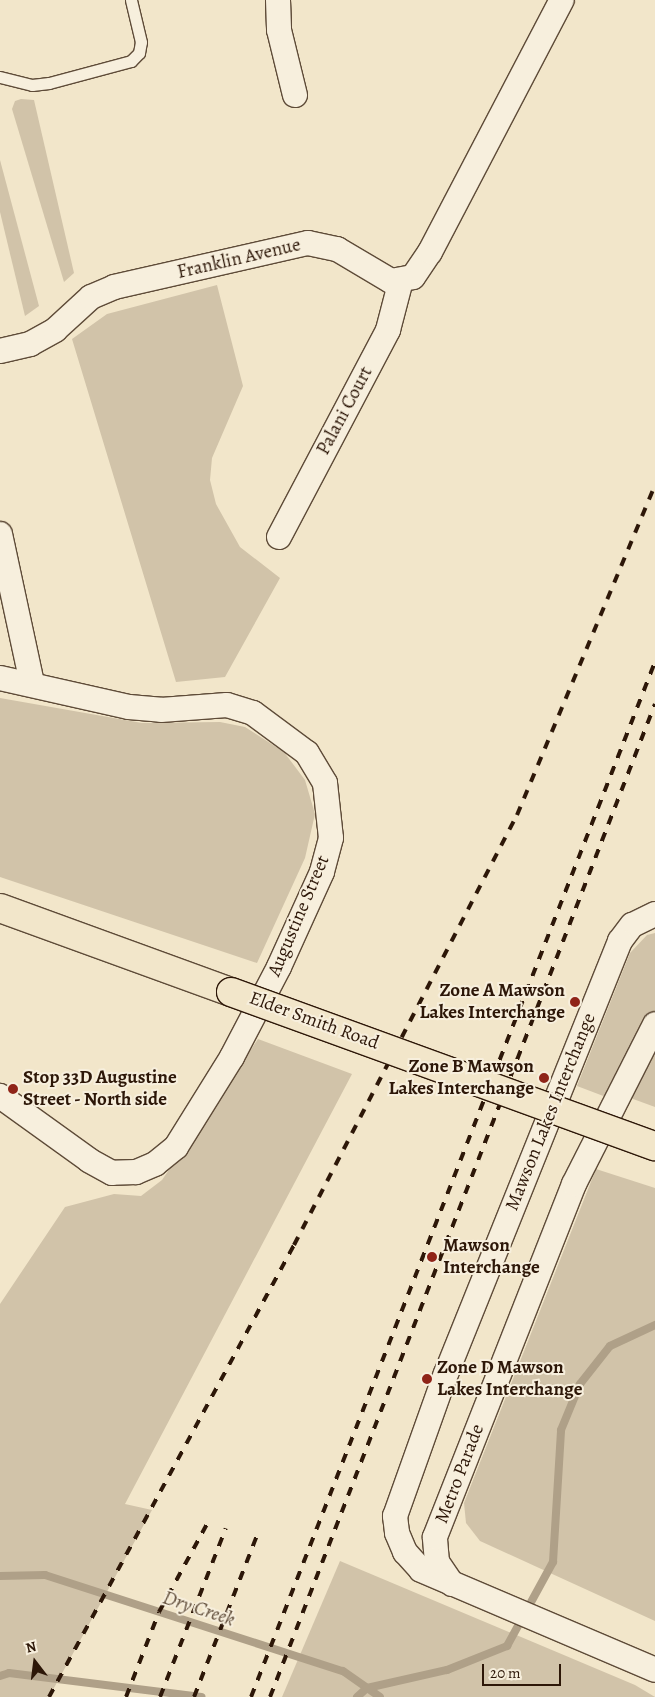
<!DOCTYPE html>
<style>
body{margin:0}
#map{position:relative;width:655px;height:1697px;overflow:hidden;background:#f2e6ca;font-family:Alegreya,serif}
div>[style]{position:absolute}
.green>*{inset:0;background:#d1c3a9}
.stream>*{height:8px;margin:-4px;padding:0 4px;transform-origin:4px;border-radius:4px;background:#afa088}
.roads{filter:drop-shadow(1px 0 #5e4b38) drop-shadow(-1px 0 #5e4b38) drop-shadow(0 1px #5e4b38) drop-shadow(0 -1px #5e4b38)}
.service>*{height:11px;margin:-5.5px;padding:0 5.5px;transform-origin:5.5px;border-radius:5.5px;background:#f7efdd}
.minor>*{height:24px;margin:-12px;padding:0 12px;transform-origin:12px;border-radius:12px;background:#f7efdd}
.primary>*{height:28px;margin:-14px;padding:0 14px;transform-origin:14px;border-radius:14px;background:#f2e6ca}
.rail>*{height:4px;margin-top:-2px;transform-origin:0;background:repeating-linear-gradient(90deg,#2d1708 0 9px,transparent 0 18px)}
.bridges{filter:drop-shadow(1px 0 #2d1708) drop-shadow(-1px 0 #2d1708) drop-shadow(0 1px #2d1708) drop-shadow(0 -1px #2d1708)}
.primary-bridge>*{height:28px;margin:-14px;padding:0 14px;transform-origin:14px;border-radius:14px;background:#f2e6ca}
.dots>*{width:14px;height:14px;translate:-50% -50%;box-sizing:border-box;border:2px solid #f7efdd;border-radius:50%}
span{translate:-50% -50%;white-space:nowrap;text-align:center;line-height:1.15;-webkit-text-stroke:4px #f7efdd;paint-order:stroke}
.street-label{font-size:19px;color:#2d1708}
.poi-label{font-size:19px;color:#2d1708;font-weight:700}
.right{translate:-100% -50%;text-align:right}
.left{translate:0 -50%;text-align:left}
.water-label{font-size:20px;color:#614e3b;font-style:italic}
.north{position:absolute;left:10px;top:1637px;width:50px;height:50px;-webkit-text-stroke:4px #f7efdd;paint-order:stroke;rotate:345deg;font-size:14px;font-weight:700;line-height:20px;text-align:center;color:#2d1708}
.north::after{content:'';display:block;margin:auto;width:18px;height:22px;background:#2d1708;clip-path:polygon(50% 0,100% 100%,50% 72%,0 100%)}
.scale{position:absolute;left:482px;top:1664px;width:79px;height:22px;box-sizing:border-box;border:2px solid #2d1708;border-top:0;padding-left:6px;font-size:15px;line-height:18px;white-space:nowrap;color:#2d1708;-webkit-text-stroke:4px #f7efdd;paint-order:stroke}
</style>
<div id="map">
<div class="green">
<i style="clip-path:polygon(21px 99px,34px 100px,74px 273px,64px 282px,12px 109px,15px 101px)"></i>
<i style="clip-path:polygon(0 160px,39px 306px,25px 316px,0 212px)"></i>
<i style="clip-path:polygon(217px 285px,243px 386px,212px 458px,210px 480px,216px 504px,240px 547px,280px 578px,225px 677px,176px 682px,72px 339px,107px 314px)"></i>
<i style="clip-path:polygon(0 698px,142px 723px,220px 722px,245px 727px,284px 752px,305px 780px,315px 814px,305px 858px,257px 963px,0 877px)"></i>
<i style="clip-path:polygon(655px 933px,655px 1011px,633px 1039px,606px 1097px,577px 1086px,630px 953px,647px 935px)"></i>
<i style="clip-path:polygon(655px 1038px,655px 1107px,625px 1096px)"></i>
<i style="clip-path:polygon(258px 1039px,352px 1074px,125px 1504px,152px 1510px,49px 1697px,0 1697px,0 1304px,65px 1207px,114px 1194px,141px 1196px,162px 1180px)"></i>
<i style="clip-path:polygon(596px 1169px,655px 1188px,655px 1621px,480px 1541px,466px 1523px,464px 1503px)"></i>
<i style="clip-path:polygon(340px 1561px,635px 1685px,655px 1697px,282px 1697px)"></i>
</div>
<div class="stream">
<i style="left:0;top:1576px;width:45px;rotate:-1.3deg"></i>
<i style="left:45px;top:1575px;width:313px;rotate:17.9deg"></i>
<i style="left:343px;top:1671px;width:45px;rotate:35.1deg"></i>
<i style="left:0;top:1676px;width:9px;rotate:-18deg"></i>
<i style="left:9px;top:1673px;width:194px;rotate:7.1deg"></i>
<i style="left:357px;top:1697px;width:13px;rotate:-42deg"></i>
<i style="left:367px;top:1688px;width:82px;rotate:-12.7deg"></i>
<i style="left:447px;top:1670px;width:65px;rotate:-21.8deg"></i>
<i style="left:507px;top:1646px;width:96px;rotate:-61.3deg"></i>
<i style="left:553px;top:1562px;width:132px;rotate:-86.5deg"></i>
<i style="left:561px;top:1430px;width:50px;rotate:-67.6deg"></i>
<i style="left:580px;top:1384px;width:48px;rotate:-51.7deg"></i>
<i style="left:610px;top:1346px;width:50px;rotate:-25deg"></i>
</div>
<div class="roads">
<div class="service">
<i style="left:0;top:77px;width:33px;rotate:14deg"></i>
<i style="left:32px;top:85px;width:17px;rotate:-7deg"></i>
<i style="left:49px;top:83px;width:85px;rotate:-15deg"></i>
<i style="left:131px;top:61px;width:11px;rotate:-45deg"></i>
<i style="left:139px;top:53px;width:11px;rotate:-80deg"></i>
<i style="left:141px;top:42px;width:43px;rotate:-103.4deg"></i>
</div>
<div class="minor">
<i style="left:278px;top:0;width:30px;rotate:88deg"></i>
<i style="left:279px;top:30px;width:67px;rotate:76.2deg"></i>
<i style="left:0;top:351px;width:31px;rotate:-13deg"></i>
<i style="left:30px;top:344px;width:29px;rotate:-29deg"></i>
<i style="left:55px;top:330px;width:49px;rotate:-42.5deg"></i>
<i style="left:91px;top:297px;width:25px;rotate:-23deg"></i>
<i style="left:114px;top:287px;width:199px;rotate:-12.8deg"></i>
<i style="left:308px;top:243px;width:30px;rotate:12deg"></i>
<i style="left:337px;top:249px;width:63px;rotate:30.7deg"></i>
<i style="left:391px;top:281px;width:22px;rotate:-10deg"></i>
<i style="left:413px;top:277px;width:30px;rotate:-56deg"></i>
<i style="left:430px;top:252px;width:284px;rotate:-62.4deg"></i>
<i style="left:0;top:534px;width:152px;rotate:77.9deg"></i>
<i style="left:279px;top:537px;width:234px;rotate:-62.2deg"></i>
<i style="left:388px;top:330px;width:52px;rotate:-75.4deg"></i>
<i style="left:0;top:678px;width:132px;rotate:12.7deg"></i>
<i style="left:129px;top:707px;width:32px;rotate:5deg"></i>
<i style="left:161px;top:710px;width:66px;rotate:-4.3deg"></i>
<i style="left:227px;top:705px;width:27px;rotate:17deg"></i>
<i style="left:253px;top:713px;width:67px;rotate:36.5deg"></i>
<i style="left:307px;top:753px;width:35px;rotate:59deg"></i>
<i style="left:325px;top:783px;width:55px;rotate:83.8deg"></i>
<i style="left:331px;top:838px;width:35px;rotate:105deg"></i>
<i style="left:322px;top:872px;width:104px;rotate:114.4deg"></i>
<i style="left:279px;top:967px;width:102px;rotate:117.6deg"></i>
<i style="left:232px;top:1057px;width:106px;rotate:121.9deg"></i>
<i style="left:176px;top:1147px;width:27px;rotate:141deg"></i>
<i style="left:155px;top:1164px;width:21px;rotate:157deg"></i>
<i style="left:136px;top:1172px;width:24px;rotate:178deg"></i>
<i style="left:112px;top:1173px;width:26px;rotate:-151deg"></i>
<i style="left:89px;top:1160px;width:110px;rotate:-144.3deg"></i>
<i style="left:655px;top:914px;width:25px;rotate:154deg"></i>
<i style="left:632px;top:925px;width:20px;rotate:127deg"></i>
<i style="left:620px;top:941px;width:466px;rotate:111.9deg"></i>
<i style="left:446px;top:1373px;width:152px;rotate:109.6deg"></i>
<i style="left:395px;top:1516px;width:17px;rotate:83deg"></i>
<i style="left:397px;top:1533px;width:21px;rotate:67deg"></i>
<i style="left:405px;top:1552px;width:24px;rotate:48deg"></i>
<i style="left:421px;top:1570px;width:254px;rotate:23.1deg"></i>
<i style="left:452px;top:1584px;width:27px;rotate:-124deg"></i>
<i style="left:437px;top:1562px;width:25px;rotate:-95deg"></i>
<i style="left:435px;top:1537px;width:379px;rotate:-68.5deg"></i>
<i style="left:574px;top:1184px;width:179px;rotate:-63.1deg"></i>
</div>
<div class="primary">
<i style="left:0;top:908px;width:246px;rotate:20deg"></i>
</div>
</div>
<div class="rail">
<i style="left:49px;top:1697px;width:514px;rotate:-61.54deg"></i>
<i style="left:294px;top:1245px;width:484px;rotate:-62.6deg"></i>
<i style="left:517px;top:815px;width:358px;rotate:-67.3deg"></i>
<i style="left:126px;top:1697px;width:91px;rotate:-68.8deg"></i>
<i style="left:159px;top:1612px;width:100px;rotate:-61.4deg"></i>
<i style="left:160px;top:1697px;width:181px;rotate:-68.7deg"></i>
<i style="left:194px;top:1697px;width:174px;rotate:-68.7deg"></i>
<i style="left:251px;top:1697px;width:1111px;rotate:-68.68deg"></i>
<i style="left:270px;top:1697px;width:1065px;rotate:-68.81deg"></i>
</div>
<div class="bridges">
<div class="primary-bridge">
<i style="left:231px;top:992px;width:451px;rotate:20deg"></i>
</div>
</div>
<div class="dots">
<i style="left:575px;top:1002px;background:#8f2418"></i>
<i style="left:544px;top:1078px;background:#8f2418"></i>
<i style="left:13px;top:1089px;background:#8f2418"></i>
<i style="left:432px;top:1257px;background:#8f2418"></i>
<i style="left:427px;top:1379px;background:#8f2418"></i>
</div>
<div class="street-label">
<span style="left:239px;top:259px;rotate:-13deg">Franklin Avenue</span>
<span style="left:345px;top:411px;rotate:-62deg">Palani Court</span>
<span style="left:299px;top:916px;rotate:-67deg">Augustine Street</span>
<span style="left:314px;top:1021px;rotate:20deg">Elder Smith Road</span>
<span style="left:551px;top:1112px;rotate:-68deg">Mawson Lakes Interchange</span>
<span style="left:460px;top:1474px;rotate:-69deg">Metro Parade</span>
</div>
<div class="poi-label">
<span class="right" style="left:565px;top:1002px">Zone A Mawson<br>Lakes Interchange</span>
<span class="right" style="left:534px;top:1078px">Zone B Mawson<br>Lakes Interchange</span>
<span class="left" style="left:23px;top:1089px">Stop 33D Augustine<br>Street - North side</span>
<span class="left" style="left:443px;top:1257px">Mawson<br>Interchange</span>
<span class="left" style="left:437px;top:1379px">Zone D Mawson<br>Lakes Interchange</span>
</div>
<div class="water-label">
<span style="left:199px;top:1608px;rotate:18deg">Dry Creek</span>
</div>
<div class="north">N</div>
<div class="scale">20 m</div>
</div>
